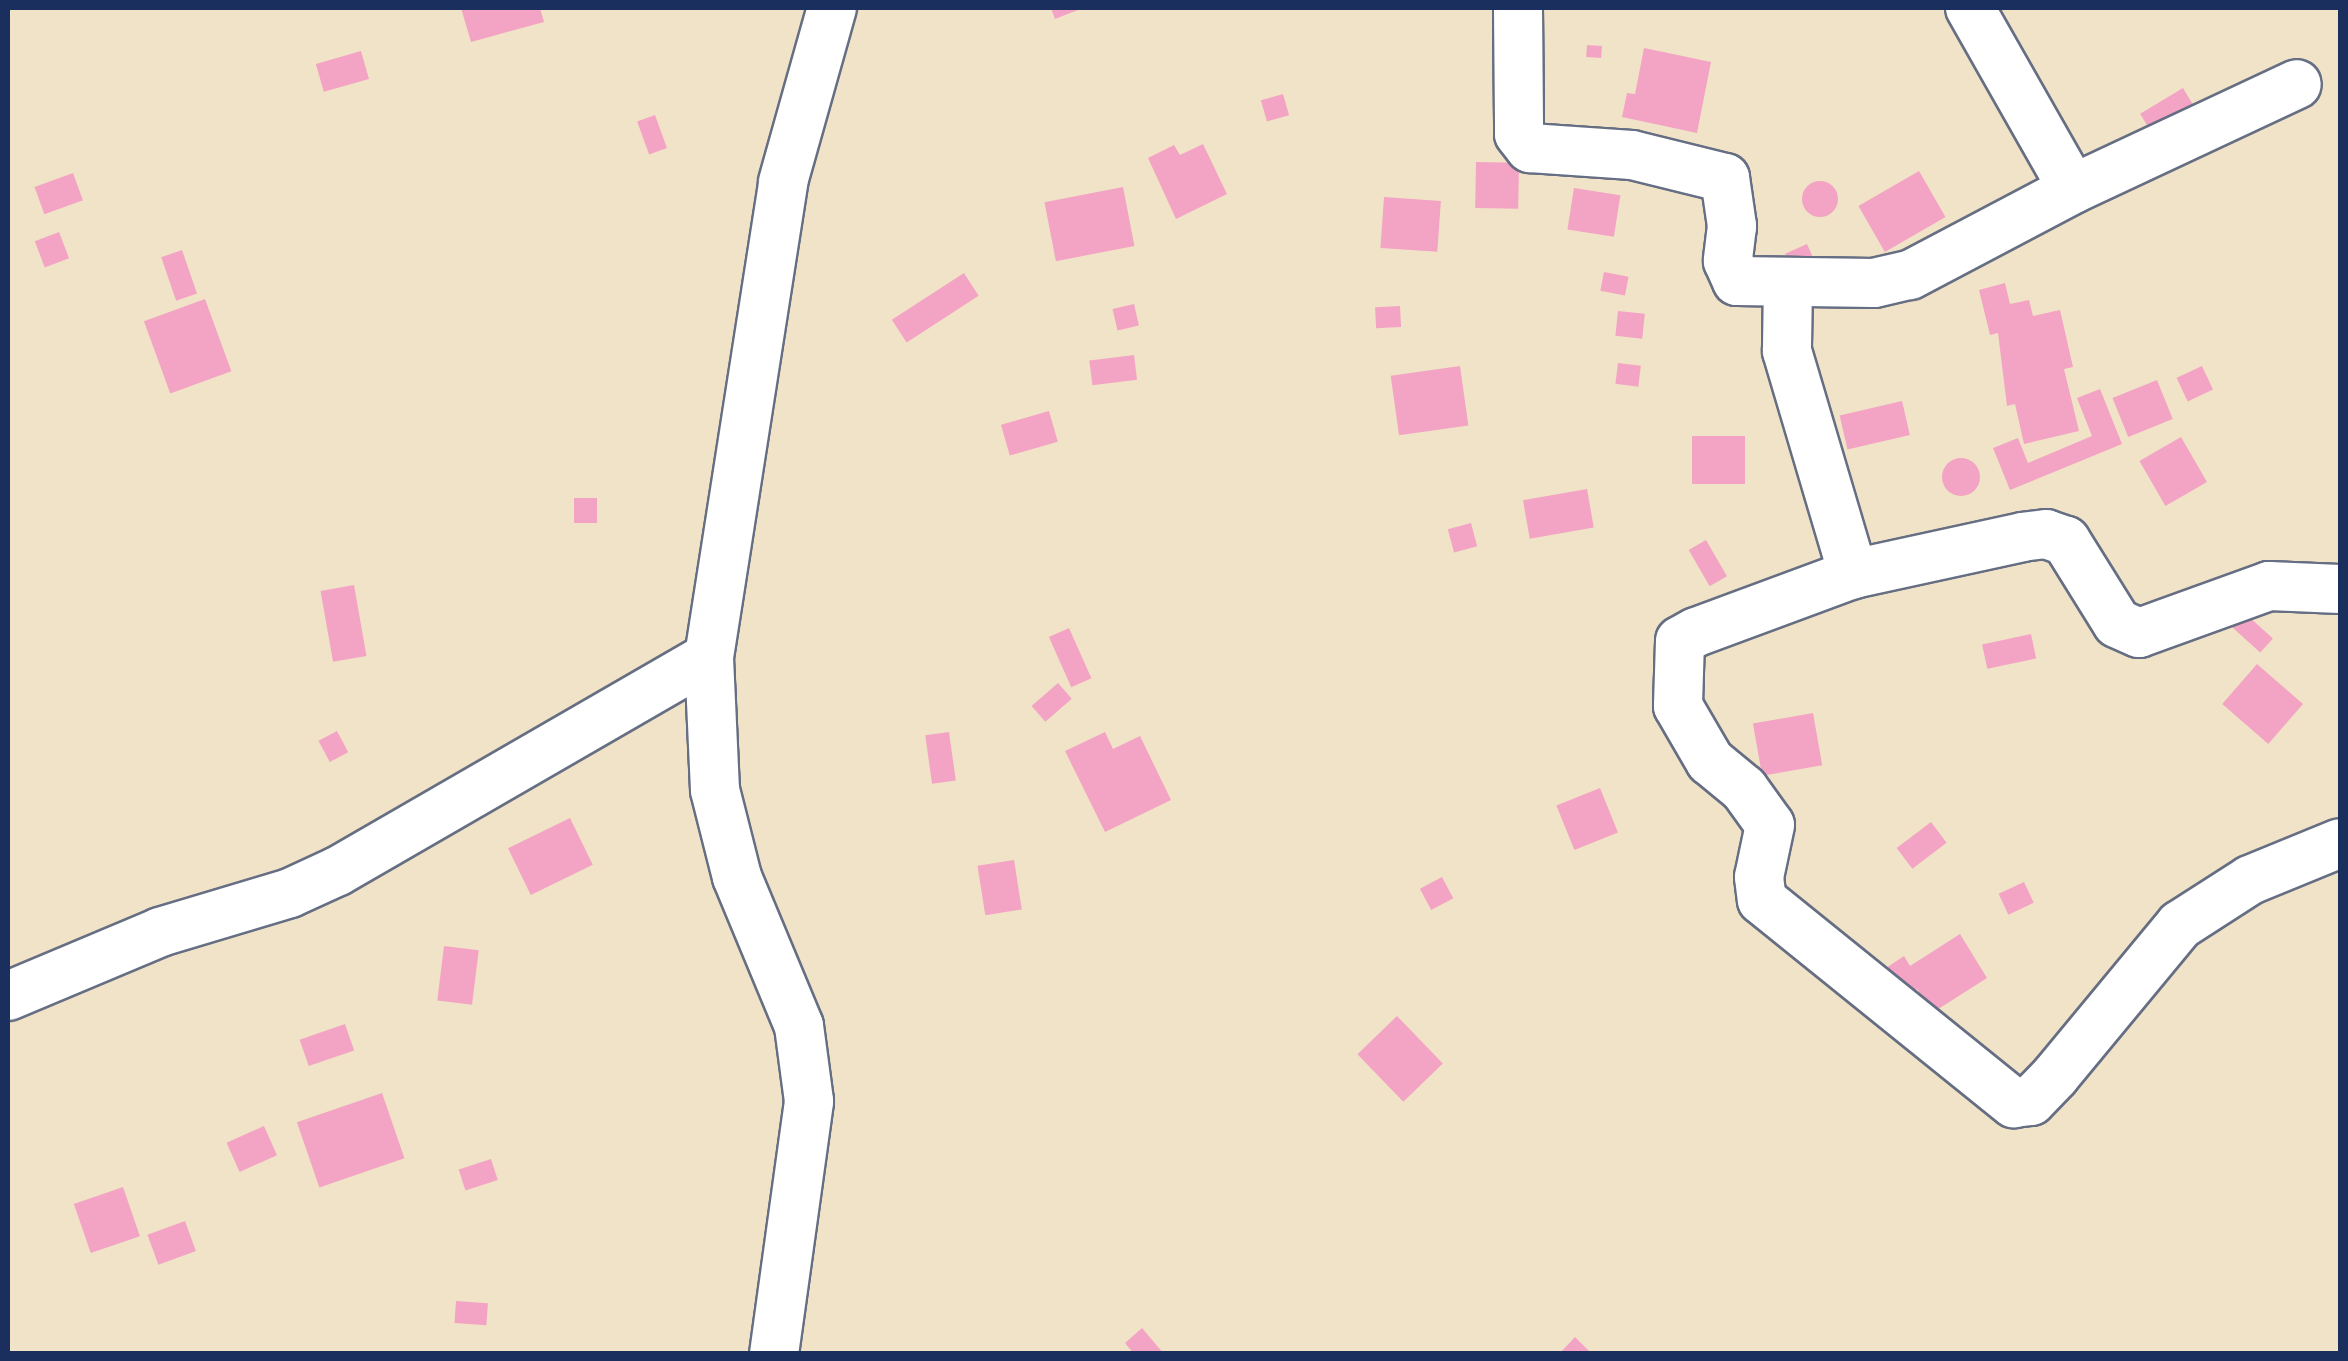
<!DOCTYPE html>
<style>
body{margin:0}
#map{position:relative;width:2348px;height:1361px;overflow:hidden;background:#f1e3c7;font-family:Dekko,sans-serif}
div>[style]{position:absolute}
.building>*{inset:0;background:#f3a4c4;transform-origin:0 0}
.round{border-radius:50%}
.roads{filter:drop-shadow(2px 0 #666e83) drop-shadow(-2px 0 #666e83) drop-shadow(0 2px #666e83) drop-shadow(0 -2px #666e83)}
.minor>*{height:48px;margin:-24px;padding:0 24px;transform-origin:24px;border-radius:24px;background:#fff}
span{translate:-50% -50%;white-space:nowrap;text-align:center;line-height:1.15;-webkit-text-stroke:8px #fbf7ec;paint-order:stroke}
.frame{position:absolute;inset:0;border:10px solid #1b2f5e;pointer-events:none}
</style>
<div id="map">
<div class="building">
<i style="clip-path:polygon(461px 8px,540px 8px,544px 22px,471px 42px)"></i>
<i style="clip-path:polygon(1051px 8px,1083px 8px,1055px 19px)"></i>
<i style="left:1587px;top:45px;width:15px;height:12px;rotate:4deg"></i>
<i style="clip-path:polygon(1644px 48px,1711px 62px,1697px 133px,1622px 117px,1627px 93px,1635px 94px)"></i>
<i style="left:361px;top:51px;width:29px;height:47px;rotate:74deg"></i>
<i style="left:2183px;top:88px;width:33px;height:50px;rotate:59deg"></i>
<i style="left:1283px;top:94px;width:22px;height:23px;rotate:74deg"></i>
<i style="left:655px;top:115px;width:35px;height:19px;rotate:70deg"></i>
<i style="clip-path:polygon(1203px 144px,1227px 194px,1176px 219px,1148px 158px,1174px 145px,1180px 155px)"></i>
<i style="left:1476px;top:162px;width:43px;height:46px;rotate:1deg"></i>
<i style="left:1919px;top:171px;width:53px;height:70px;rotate:60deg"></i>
<i style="left:73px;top:173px;width:29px;height:41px;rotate:70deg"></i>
<i class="round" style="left:1802px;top:181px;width:36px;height:36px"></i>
<i style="left:1123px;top:187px;width:60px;height:80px;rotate:79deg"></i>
<i style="left:1574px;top:188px;width:47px;height:42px;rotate:9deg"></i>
<i style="left:1384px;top:197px;width:57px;height:51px;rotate:4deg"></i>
<i style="left:59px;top:232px;width:28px;height:26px;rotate:69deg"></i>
<i style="left:1807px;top:244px;width:24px;height:24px;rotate:66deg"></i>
<i style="left:182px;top:250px;width:46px;height:22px;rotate:71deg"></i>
<i style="left:1604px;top:272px;width:25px;height:19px;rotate:11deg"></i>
<i style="left:964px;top:273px;width:27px;height:86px;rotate:57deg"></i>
<i style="clip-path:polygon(2005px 283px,2010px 304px,2029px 300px,2033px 316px,2060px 310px,2073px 367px,2064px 369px,2079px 431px,2024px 444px,2015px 404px,2007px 406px,1998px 333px,1990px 335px,1979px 290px)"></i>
<i style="left:205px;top:299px;width:77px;height:65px;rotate:70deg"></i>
<i style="left:1134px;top:304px;width:22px;height:22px;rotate:77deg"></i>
<i style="left:1400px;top:306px;width:21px;height:25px;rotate:87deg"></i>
<i style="left:1618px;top:311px;width:27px;height:25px;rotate:6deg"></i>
<i style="left:1134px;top:355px;width:25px;height:45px;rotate:83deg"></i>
<i style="left:1618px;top:363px;width:23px;height:21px;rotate:7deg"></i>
<i style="left:1460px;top:366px;width:60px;height:70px;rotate:82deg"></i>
<i style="left:2202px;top:366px;width:26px;height:28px;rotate:65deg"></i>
<i style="left:2157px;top:380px;width:42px;height:48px;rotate:68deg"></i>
<i style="clip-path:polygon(2100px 389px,2122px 444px,2010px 490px,1993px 448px,2018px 438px,2028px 463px,2092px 436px,2077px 398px)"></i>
<i style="left:1902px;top:401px;width:35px;height:64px;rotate:77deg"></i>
<i style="left:1049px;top:411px;width:32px;height:50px;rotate:74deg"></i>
<i style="left:1692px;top:436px;width:53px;height:48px"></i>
<i style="left:2181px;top:437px;width:52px;height:48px;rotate:60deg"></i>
<i class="round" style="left:1942px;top:458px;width:38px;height:38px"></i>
<i style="left:1587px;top:489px;width:39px;height:65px;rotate:80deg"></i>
<i style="left:597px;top:498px;width:25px;height:23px;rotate:90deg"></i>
<i style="left:1471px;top:523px;width:24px;height:24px;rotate:75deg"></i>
<i style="left:1706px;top:540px;width:42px;height:20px;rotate:60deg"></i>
<i style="left:354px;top:585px;width:72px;height:34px;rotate:80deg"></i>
<i style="left:2238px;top:607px;width:47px;height:19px;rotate:42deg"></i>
<i style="left:1069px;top:628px;width:55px;height:22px;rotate:66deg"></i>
<i style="left:2031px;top:634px;width:25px;height:50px;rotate:78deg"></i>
<i style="left:2257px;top:664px;width:61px;height:53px;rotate:41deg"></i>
<i style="left:1058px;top:683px;width:21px;height:35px;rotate:49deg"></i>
<i style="left:1813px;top:713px;width:53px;height:61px;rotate:80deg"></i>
<i style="left:337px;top:731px;width:24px;height:21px;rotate:62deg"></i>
<i style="left:949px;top:732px;width:49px;height:24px;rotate:82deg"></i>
<i style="clip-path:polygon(1105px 732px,1113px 749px,1140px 736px,1171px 800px,1105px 832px,1065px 751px)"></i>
<i style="left:1600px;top:788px;width:48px;height:47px;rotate:68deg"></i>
<i style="left:570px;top:818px;width:52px;height:69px;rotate:64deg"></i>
<i style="left:1931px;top:822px;width:26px;height:43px;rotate:53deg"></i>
<i style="left:1014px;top:860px;width:50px;height:37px;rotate:81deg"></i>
<i style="left:1442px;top:877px;width:24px;height:25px;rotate:62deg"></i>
<i style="left:2024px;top:882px;width:23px;height:28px;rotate:65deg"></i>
<i style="clip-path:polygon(1960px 934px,1987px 978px,1932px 1013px,1917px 989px,1904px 996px,1886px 968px,1904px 956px,1910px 966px)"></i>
<i style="left:444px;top:946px;width:35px;height:55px;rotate:7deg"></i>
<i style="left:1397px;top:1016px;width:66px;height:55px;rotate:46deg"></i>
<i style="left:345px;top:1024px;width:28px;height:48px;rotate:71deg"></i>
<i style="left:382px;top:1093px;width:69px;height:90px;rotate:71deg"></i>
<i style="left:264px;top:1126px;width:32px;height:41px;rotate:66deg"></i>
<i style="left:491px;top:1159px;width:22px;height:34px;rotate:72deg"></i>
<i style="left:123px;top:1187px;width:52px;height:52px;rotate:71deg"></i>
<i style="left:185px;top:1221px;width:32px;height:40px;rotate:70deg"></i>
<i style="left:456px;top:1301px;width:32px;height:22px;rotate:4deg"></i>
<i style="clip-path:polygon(1142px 1328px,1164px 1354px,1134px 1354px,1125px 1343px)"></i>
<i style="clip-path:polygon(1575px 1337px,1592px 1354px,1559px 1354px)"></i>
</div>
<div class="roads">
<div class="minor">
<i style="left:1518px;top:8px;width:126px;rotate:89.5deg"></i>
<i style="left:1519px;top:134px;width:18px;rotate:52deg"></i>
<i style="left:1530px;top:148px;width:102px;rotate:3.9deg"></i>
<i style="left:1632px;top:155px;width:96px;rotate:13.9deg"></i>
<i style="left:1725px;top:178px;width:49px;rotate:81.7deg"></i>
<i style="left:1732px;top:226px;width:35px;rotate:97deg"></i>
<i style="left:1728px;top:261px;width:22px;rotate:66deg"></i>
<i style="left:1737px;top:281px;width:137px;rotate:0.8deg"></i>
<i style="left:1874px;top:283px;width:37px;rotate:-13deg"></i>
<i style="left:1910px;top:275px;width:184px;rotate:-27.8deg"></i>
<i style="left:2073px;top:189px;width:247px;rotate:-25.1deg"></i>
<i style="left:1970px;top:8px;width:208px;rotate:60.4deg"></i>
<i style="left:1788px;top:284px;width:67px;rotate:90.9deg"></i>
<i style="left:1787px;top:351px;width:233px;rotate:73.5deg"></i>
<i style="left:2340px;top:589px;width:71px;rotate:-177.6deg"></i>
<i style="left:2269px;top:586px;width:138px;rotate:160.1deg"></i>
<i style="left:2139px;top:633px;width:24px;rotate:-156deg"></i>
<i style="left:2117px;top:623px;width:97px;rotate:-121.9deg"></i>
<i style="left:2066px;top:541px;width:21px;rotate:-161deg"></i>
<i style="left:2046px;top:534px;width:23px;rotate:173deg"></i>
<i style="left:2023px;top:537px;width:174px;rotate:167.7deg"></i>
<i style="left:1853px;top:574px;width:167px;rotate:159.7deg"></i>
<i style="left:1696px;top:632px;width:18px;rotate:151deg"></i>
<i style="left:1680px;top:641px;width:65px;rotate:91.8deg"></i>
<i style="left:1678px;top:706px;width:64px;rotate:59.8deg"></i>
<i style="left:1710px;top:761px;width:44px;rotate:39.5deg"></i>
<i style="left:1744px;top:789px;width:44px;rotate:54.2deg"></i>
<i style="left:1770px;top:825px;width:53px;rotate:101.9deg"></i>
<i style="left:1759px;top:877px;width:23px;rotate:83deg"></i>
<i style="left:1762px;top:900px;width:324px;rotate:38.9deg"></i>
<i style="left:2014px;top:1103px;width:17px;rotate:-7deg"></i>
<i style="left:2031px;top:1101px;width:35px;rotate:-46deg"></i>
<i style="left:2055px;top:1076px;width:196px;rotate:-50.4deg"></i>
<i style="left:2180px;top:925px;width:83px;rotate:-32.7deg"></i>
<i style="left:2250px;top:880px;width:97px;rotate:-22.3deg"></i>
<i style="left:8px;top:996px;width:165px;rotate:-22.8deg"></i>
<i style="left:160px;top:932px;width:136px;rotate:-16.7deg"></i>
<i style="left:290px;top:893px;width:53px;rotate:-24.6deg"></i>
<i style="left:338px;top:871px;width:428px;rotate:-30deg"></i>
<i style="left:774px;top:1354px;width:255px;rotate:-82.1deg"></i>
<i style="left:809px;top:1101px;width:76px;rotate:-97.6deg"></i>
<i style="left:799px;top:1026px;width:161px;rotate:-112.6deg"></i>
<i style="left:737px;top:877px;width:90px;rotate:-104.2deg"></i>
<i style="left:715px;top:790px;width:133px;rotate:-92.6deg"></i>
<i style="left:709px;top:657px;width:481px;rotate:-81.1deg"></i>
<i style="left:783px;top:182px;width:181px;rotate:-74.3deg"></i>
</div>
</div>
<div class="frame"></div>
</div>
